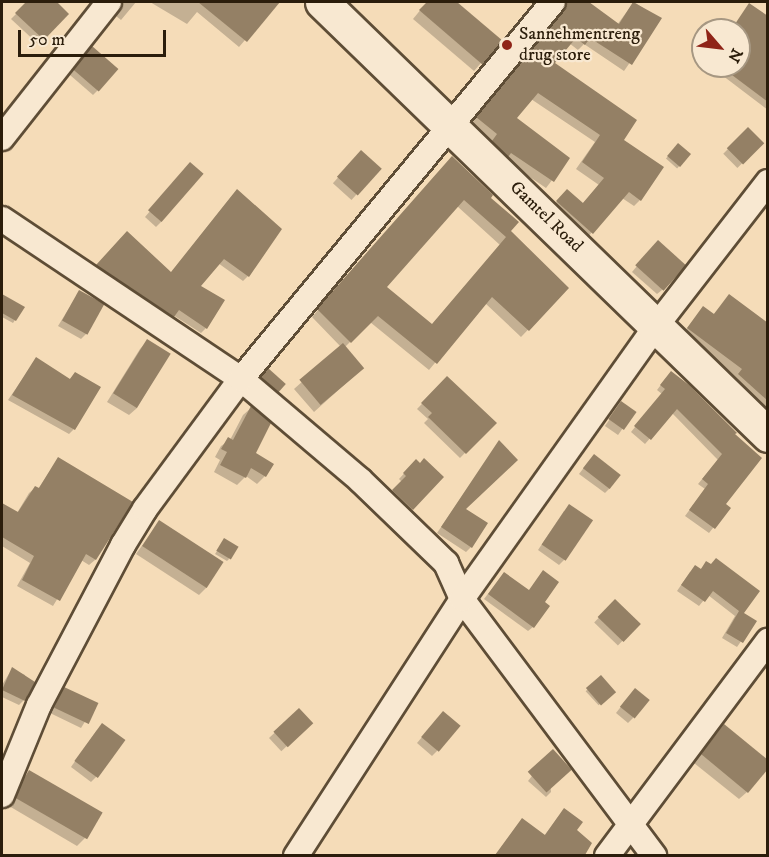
<!DOCTYPE html>
<style>
body{margin:0}
#map{position:relative;width:769px;height:857px;overflow:hidden;background:#f5dcb8;font-family:"IM FELL DW Pica",serif}
div>[style]{position:absolute}
.shadow>*{inset:0;background:#0003;transform-origin:0 0}
.building>*{inset:0;background:#948065;transform-origin:0 0}
.roads{filter:drop-shadow(2px 0 #5e4d36) drop-shadow(-2px 0 #5e4d36) drop-shadow(0 2px #5e4d36) drop-shadow(0 -2px #5e4d36)}
.street>*{height:24px;margin:-12px;padding:0 12px;transform-origin:12px;border-radius:12px;background:#f8e8d1}
.secondary>*{height:33px;margin:-16.5px;padding:0 16.5px;transform-origin:16.5px;border-radius:16.5px;background:#f8e8d1}
.dots>*{width:16px;height:16px;translate:-50% -50%;box-sizing:border-box;border:3px solid #f8e8d1;border-radius:50%}
span{translate:-50% -50%;white-space:nowrap;text-align:center;line-height:1.15;-webkit-text-stroke:4.5px #f8e8d1;paint-order:stroke}
.poi-label{font-size:18px;color:#2b1d0b}
.left{translate:0 -50%;text-align:left}
.street-label{font-size:18px;color:#2b1d0b}
.frame{position:absolute;inset:0;border:3px solid #2b1d0b;pointer-events:none}
.north{position:absolute;left:691px;top:18px;width:60px;height:60px;box-sizing:border-box;background:#f8e8d1;border:2px solid #a69782;border-radius:50%;rotate:118deg;font-size:16px;font-weight:700;line-height:24px;text-align:center;color:#2b1d0b}
.north::after{content:'';display:block;margin:auto;width:21px;height:27px;background:#8f2418;clip-path:polygon(50% 0,100% 100%,50% 72%,0 100%)}
.scale{position:absolute;left:18px;top:30px;width:148px;height:27px;box-sizing:border-box;border:3px solid #2b1d0b;border-top:0;padding-left:8px;font-size:18px;line-height:21px;white-space:nowrap;color:#2b1d0b;-webkit-text-stroke:4px #f8e8d1;paint-order:stroke}
</style>
<div id="map">
<div class="shadow">
<i style="clip-path:polygon(28px 2px,54px 2px,67px 14px,38px 44px,11px 19px)"></i>
<i style="clip-path:polygon(116px 2px,136px 2px,121px 20px,116px 16px,119px 9px)"></i>
<i style="clip-path:polygon(150px 2px,221px 2px,234px 9px,240px 2px,272px 2px,275px 5px,239px 47px,197px 12px,187px 24px)"></i>
<i style="clip-path:polygon(427px 2px,455px 2px,500px 41px,474px 71px,413px 19px)"></i>
<i style="clip-path:polygon(565px 2px,574px 2px,617px 25px,634px 2px,660px 19px,624px 71px,584px 44px,578px 50px,569px 43px,552px 64px,622px 140px,640px 200px,634px 206px,622px 198px,586px 239px,551px 209px,560px 198px,582px 204px,599px 185px,576px 169px,595px 142px,531px 99px,515px 118px,568px 159px,546px 188px,487px 148px,492px 142px,471px 124px,558px 19px)"></i>
<i style="clip-path:polygon(768px 26px,768px 110px,710px 66px,739px 66px,739px 30px,731px 30px)"></i>
<i style="clip-path:polygon(703px 40px,703px 61px,694px 54px)"></i>
<i style="clip-path:polygon(87px 53px,98px 90px,93px 95px,70px 75px)"></i>
<i style="left:748px;top:129px;width:20px;height:35px;rotate:45deg"></i>
<i style="left:678px;top:145px;width:15px;height:18px;rotate:42deg"></i>
<i style="left:361px;top:152px;width:25px;height:42px;rotate:42deg"></i>
<i style="clip-path:polygon(evenodd,445px 165px,489px 198px,509px 231px,567px 289px,521px 337px,485px 303px,429px 370px,370px 322px,344px 348px,354px 376px,314px 412px,294px 389px,341px 347px,312px 317px,445px 165px,457px 206px,500px 245px,431px 326px,385px 287px,457px 206px)"></i>
<i style="clip-path:polygon(186px 169px,161px 222px,156px 227px,145px 217px)"></i>
<i style="clip-path:polygon(231px 197px,248px 276px,243px 281px,218px 263px,199px 286px,206px 328px,201px 333px,173px 315px,167px 321px,92px 271px,121px 238px,171px 273px)"></i>
<i style="clip-path:polygon(653px 247px,662px 290px,657px 294px,632px 272px)"></i>
<i style="clip-path:polygon(79px 292px,86px 334px,81px 339px,58px 326px)"></i>
<i style="clip-path:polygon(2px 295px,23px 308px,13px 323px,2px 317px)"></i>
<i style="clip-path:polygon(729px 296px,768px 325px,768px 412px,724px 377px,728px 372px,681px 336px,703px 308px,713px 315px)"></i>
<i style="clip-path:polygon(147px 341px,169px 354px,137px 408px,129px 415px,107px 402px,140px 349px)"></i>
<i style="clip-path:polygon(36px 359px,69px 380px,75px 373px,74px 429px,69px 434px,8px 400px)"></i>
<i style="left:268px;top:370px;width:21px;height:13px;rotate:41deg"></i>
<i style="clip-path:polygon(447px 378px,494px 423px,460px 458px,424px 423px,428px 419px,417px 409px)"></i>
<i style="clip-path:polygon(666px 378px,733px 434px,724px 504px,729px 508px,709px 533px,685px 516px,705px 489px,698px 484px,718px 460px,672px 413px,645px 444px,631px 432px,662px 394px,657px 390px)"></i>
<i style="left:621px;top:403px;width:16px;height:28px;rotate:35deg"></i>
<i style="clip-path:polygon(251px 408px,254px 454px,265px 476px,257px 484px,246px 476px,237px 485px,214px 472px,220px 460px,215px 457px,221px 446px,230px 440px,243px 415px)"></i>
<i style="clip-path:polygon(499px 442px,464px 509px,471px 547px,466px 552px,437px 533px)"></i>
<i style="clip-path:polygon(58px 459px,130px 502px,95px 560px,89px 565px,81px 560px,53px 606px,17px 586px,30px 563px,2px 546px,2px 507px,17px 513px,29px 493px,35px 488px,38px 489px)"></i>
<i style="clip-path:polygon(589px 461px,610px 488px,605px 493px,579px 474px)"></i>
<i style="clip-path:polygon(419px 465px,442px 477px,407px 514px,388px 496px,402px 482px,399px 479px,411px 466px)"></i>
<i style="clip-path:polygon(564px 511px,564px 560px,559px 565px,538px 550px)"></i>
<i style="clip-path:polygon(159px 522px,207px 587px,199px 595px,136px 554px)"></i>
<i style="clip-path:polygon(223px 542px,229px 559px,227px 561px,215px 554px)"></i>
<i style="clip-path:polygon(706px 563px,742px 613px,755px 621px,737px 647px,722px 638px,735px 616px,708px 595px,699px 606px,677px 591px,690px 572px,700px 570px)"></i>
<i style="clip-path:polygon(504px 573px,533px 627px,528px 631px,484px 599px)"></i>
<i style="left:615px;top:601px;width:33px;height:30px;rotate:44deg"></i>
<i style="clip-path:polygon(12px 669px,25px 675px,24px 700px,19px 705px,2px 697px,2px 685px)"></i>
<i style="left:601px;top:677px;width:19px;height:21px;rotate:47deg"></i>
<i style="clip-path:polygon(65px 689px,96px 704px,81px 728px,50px 713px)"></i>
<i style="clip-path:polygon(630px 695px,633px 718px,628px 723px,616px 713px)"></i>
<i style="left:299px;top:710px;width:18px;height:41px;rotate:47deg"></i>
<i style="clip-path:polygon(438px 718px,437px 751px,432px 756px,417px 743px)"></i>
<i style="clip-path:polygon(724px 726px,747px 792px,739px 799px,694px 763px)"></i>
<i style="clip-path:polygon(97px 730px,96px 777px,91px 782px,71px 767px)"></i>
<i style="clip-path:polygon(548px 756px,551px 792px,546px 797px,528px 781px)"></i>
<i style="clip-path:polygon(30px 772px,85px 838px,77px 846px,9px 806px,22px 780px)"></i>
<i style="clip-path:polygon(558px 817px,590px 843px,583px 856px,495px 856px,516px 827px,544px 836px)"></i>
</div>
<div class="building">
<i style="clip-path:polygon(26px 2px,57px 2px,69px 14px,44px 40px,15px 13px)"></i>
<i style="clip-path:polygon(198px 2px,280px 2px,247px 42px)"></i>
<i style="clip-path:polygon(427px 2px,457px 2px,503px 41px,483px 65px,419px 10px)"></i>
<i style="clip-path:polygon(567px 2px,589px 2px,619px 24px,633px 2px,662px 18px,632px 65px,590px 38px,585px 45px,576px 38px,555px 63px,637px 120px,624px 140px,664px 167px,641px 201px,629px 192px,593px 234px,556px 201px,567px 189px,583px 203px,604px 178px,582px 162px,600px 135px,538px 93px,517px 118px,570px 158px,554px 182px,511px 153px,508px 157px,492px 141px,497px 134px,476px 117px,564px 11px)"></i>
<i style="clip-path:polygon(749px 3px,768px 16px,768px 102px,720px 66px,739px 66px,739px 30px,731px 30px)"></i>
<i style="left:92px;top:46px;width:35px;height:30px;rotate:41deg"></i>
<i style="left:748px;top:127px;width:23px;height:30px;rotate:45deg"></i>
<i style="left:678px;top:143px;width:17px;height:17px;rotate:40deg"></i>
<i style="left:361px;top:150px;width:28px;height:36px;rotate:42deg"></i>
<i style="clip-path:polygon(evenodd,452px 156px,493px 195px,491px 198px,519px 222px,511px 231px,569px 288px,529px 331px,492px 297px,437px 364px,378px 316px,351px 343px,317px 309px,452px 156px,464px 200px,506px 237px,432px 324px,387px 287px,464px 200px)"></i>
<i style="left:190px;top:162px;width:18px;height:64px;rotate:41deg"></i>
<i style="clip-path:polygon(237px 189px,282px 229px,249px 277px,224px 259px,201px 286px,225px 300px,207px 329px,179px 310px,174px 317px,96px 265px,127px 231px,171px 272px)"></i>
<i style="left:658px;top:240px;width:38px;height:34px;rotate:42deg"></i>
<i style="left:79px;top:290px;width:29px;height:35px;rotate:29deg"></i>
<i style="clip-path:polygon(2px 294px,25px 307px,16px 321px,2px 313px)"></i>
<i style="clip-path:polygon(729px 294px,768px 323px,768px 401px,738px 374px,742px 369px,687px 328px,703px 306px,714px 314px)"></i>
<i style="left:147px;top:339px;width:28px;height:64px;rotate:32deg"></i>
<i style="left:343px;top:343px;width:33px;height:57px;rotate:50deg"></i>
<i style="clip-path:polygon(36px 357px,70px 379px,75px 372px,101px 387px,75px 430px,12px 395px)"></i>
<i style="left:268px;top:368px;width:24px;height:11px;rotate:42deg"></i>
<i style="clip-path:polygon(671px 371px,689px 385px,737px 433px,735px 434px,762px 458px,726px 504px,731px 508px,715px 529px,689px 510px,708px 484px,702px 479px,722px 454px,677px 409px,651px 440px,634px 426px,665px 389px,660px 385px)"></i>
<i style="clip-path:polygon(447px 376px,497px 423px,466px 454px,428px 417px,432px 413px,421px 403px)"></i>
<i style="left:621px;top:401px;width:19px;height:22px;rotate:35deg"></i>
<i style="clip-path:polygon(251px 406px,271px 423px,256px 453px,274px 464px,266px 477px,251px 468px,246px 478px,220px 465px,227px 452px,221px 449px,228px 437px,233px 440px)"></i>
<i style="clip-path:polygon(499px 440px,518px 460px,466px 509px,488px 523px,472px 548px,441px 527px)"></i>
<i style="left:594px;top:454px;width:34px;height:18px;rotate:38deg"></i>
<i style="clip-path:polygon(58px 457px,133px 502px,96px 560px,86px 554px,60px 601px,22px 580px,34px 556px,2px 537px,2px 503px,18px 512px,35px 486px,39px 488px)"></i>
<i style="clip-path:polygon(424px 458px,444px 477px,413px 510px,392px 490px,406px 476px,403px 473px,416px 459px,420px 463px)"></i>
<i style="left:569px;top:504px;width:29px;height:49px;rotate:34deg"></i>
<i style="left:159px;top:520px;width:77px;height:31px;rotate:33deg"></i>
<i style="left:224px;top:538px;width:17px;height:15px;rotate:31deg"></i>
<i style="clip-path:polygon(716px 558px,760px 591px,744px 613px,757px 621px,743px 643px,726px 633px,739px 611px,713px 591px,705px 602px,681px 585px,695px 565px,701px 569px,706px 561px,711px 564px)"></i>
<i style="clip-path:polygon(543px 570px,559px 582px,545px 602px,550px 606px,534px 628px,488px 594px,504px 572px,529px 590px)"></i>
<i style="left:615px;top:599px;width:36px;height:25px;rotate:44deg"></i>
<i style="clip-path:polygon(12px 667px,35px 682px,25px 701px,2px 690px)"></i>
<i style="left:601px;top:675px;width:23px;height:20px;rotate:49deg"></i>
<i style="left:64px;top:687px;width:38px;height:23px;rotate:25deg"></i>
<i style="left:635px;top:688px;width:19px;height:24px;rotate:39deg"></i>
<i style="left:299px;top:708px;width:21px;height:35px;rotate:47deg"></i>
<i style="left:443px;top:711px;width:23px;height:34px;rotate:40deg"></i>
<i style="left:102px;top:723px;width:29px;height:47px;rotate:36deg"></i>
<i style="clip-path:polygon(724px 724px,768px 760px,768px 769px,748px 793px,701px 754px)"></i>
<i style="left:553px;top:749px;width:28px;height:34px;rotate:48deg"></i>
<i style="left:29px;top:770px;width:85px;height:31px;rotate:30deg"></i>
<i style="clip-path:polygon(564px 808px,583px 822px,577px 830px,592px 843px,585px 855px,495px 855px,522px 818px,545px 835px)"></i>
</div>
<div class="roads">
<div class="street">
<i style="left:2px;top:138px;width:173px;rotate:-51.8deg"></i>
<i style="left:2px;top:219px;width:288px;rotate:33.8deg"></i>
<i style="left:241px;top:379px;width:156px;rotate:40.3deg"></i>
<i style="left:360px;top:480px;width:120px;rotate:44deg"></i>
<i style="left:446px;top:563px;width:39px;rotate:66deg"></i>
<i style="left:462px;top:599px;width:321px;rotate:53.2deg"></i>
<i style="left:2px;top:795px;width:97px;rotate:-67.7deg"></i>
<i style="left:39px;top:705px;width:181px;rotate:-62.3deg"></i>
<i style="left:123px;top:545px;width:42px;rotate:-58.6deg"></i>
<i style="left:145px;top:509px;width:162px;rotate:-53.6deg"></i>
<i style="left:241px;top:379px;width:489px;rotate:-50.4deg"></i>
<i style="left:296px;top:856px;width:306px;rotate:-57.1deg"></i>
<i style="left:462px;top:599px;width:336px;rotate:-54.6deg"></i>
<i style="left:657px;top:325px;width:181px;rotate:-52.2deg"></i>
<i style="left:607px;top:856px;width:269px;rotate:-53.2deg"></i>
</div>
<div class="secondary">
<i style="left:322px;top:2px;width:622px;rotate:44.15deg"></i>
</div>
</div>
<div class="dots">
<i style="left:507px;top:45px;background:#8f2418"></i>
</div>
<div class="poi-label">
<span class="left" style="left:519px;top:45px">Sannehmentreng<br>drug store</span>
</div>
<div class="street-label">
<span style="left:546px;top:217px;rotate:44deg">Gamtel Road</span>
</div>
<div class="frame"></div>
<div class="north">N</div>
<div class="scale">50 m</div>
</div>
